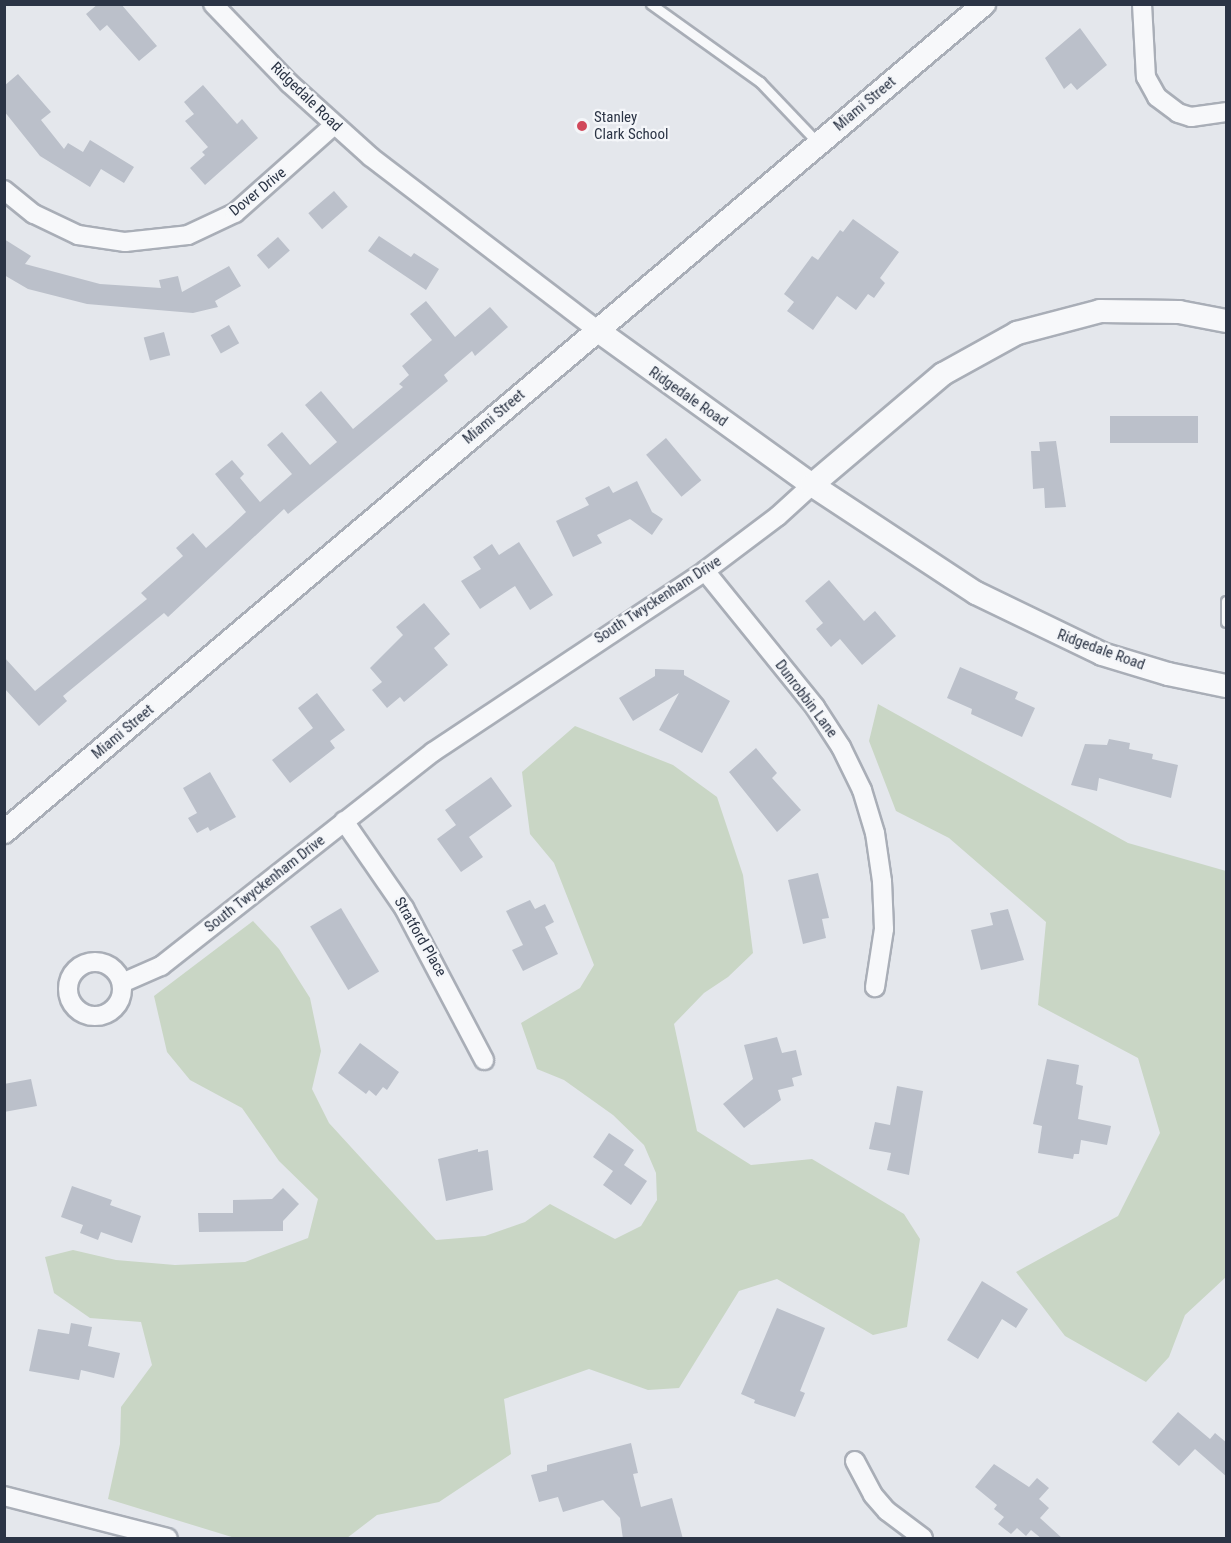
<!DOCTYPE html>
<style>
body{margin:0}
#map{position:relative;width:1231px;height:1543px;overflow:hidden;background:#e4e7ec;font-family:"Roboto Condensed",sans-serif}
div>[style]{position:absolute}
.green>*{inset:0;background:#c9d6c5}
.building>*{inset:0;background:#bbc0ca;transform-origin:0 0}
.roads{filter:drop-shadow(2px 0 #a9aeb7) drop-shadow(-2px 0 #a9aeb7) drop-shadow(0 2px #a9aeb7) drop-shadow(0 -2px #a9aeb7)}
.service>*{height:9px;margin:-4.5px;padding:0 4.5px;transform-origin:4.5px;border-radius:4.5px;background:#f7f8fa}
.minor>*{height:18px;margin:-9px;padding:0 9px;transform-origin:9px;border-radius:9px;background:#f7f8fa}
.minor>.ring{margin:-9px;padding:0;box-sizing:content-box;background:none;border:18px solid #f7f8fa;border-radius:50%}
.tertiary>*{height:22px;margin:-11px;padding:0 11px;transform-origin:11px;border-radius:11px;background:#f7f8fa}
.dots>*{width:16px;height:16px;translate:-50% -50%;box-sizing:border-box;border:3px solid #f4f6f9;border-radius:50%}
span{translate:-50% -50%;white-space:nowrap;text-align:center;line-height:1.15;-webkit-text-stroke:4.5px #f4f6f9;paint-order:stroke}
.street-label{font-size:15px;color:#2b3445}
.poi-label{font-size:15px;color:#2b3445}
.left{translate:0 -50%;text-align:left}
.frame{position:absolute;inset:0;border:6px solid #2b3445;pointer-events:none}
</style>
<div id="map">
<div class="green">
<i style="clip-path:polygon(878px 704px,1128px 843px,1226px 871px,1226px 1277px,1185px 1315px,1169px 1357px,1146px 1382px,1065px 1336px,1016px 1272px,1118px 1216px,1160px 1133px,1138px 1058px,1038px 1005px,1046px 922px,949px 838px,896px 811px,869px 741px)"></i>
<i style="clip-path:polygon(575px 726px,673px 765px,717px 797px,743px 875px,753px 953px,728px 977px,704px 993px,674px 1024px,697px 1131px,751px 1165px,812px 1159px,904px 1214px,920px 1239px,907px 1327px,873px 1335px,777px 1279px,739px 1291px,679px 1388px,648px 1390px,589px 1369px,504px 1399px,511px 1454px,439px 1502px,377px 1515px,347px 1538px,235px 1538px,108px 1499px,120px 1444px,121px 1407px,152px 1365px,141px 1322px,90px 1318px,54px 1293px,45px 1257px,73px 1250px,116px 1260px,175px 1265px,245px 1262px,308px 1238px,318px 1199px,279px 1161px,242px 1108px,190px 1080px,167px 1052px,154px 996px,253px 921px,279px 949px,310px 998px,321px 1051px,312px 1089px,329px 1123px,436px 1240px,485px 1236px,525px 1222px,550px 1204px,615px 1239px,641px 1226px,657px 1200px,656px 1173px,644px 1145px,613px 1115px,564px 1080px,537px 1069px,521px 1023px,580px 988px,594px 965px,554px 863px,530px 834px,522px 772px)"></i>
</div>
<div class="building">
<i style="clip-path:polygon(98px 4px,121px 4px,157px 46px,139px 61px,107px 25px,100px 31px,86px 14px)"></i>
<i style="clip-path:polygon(1080px 28px,1107px 65px,1077px 90px,1071px 83px,1064px 89px,1045px 58px)"></i>
<i style="clip-path:polygon(18px 74px,51px 112px,41px 120px,64px 149px,68px 143px,83px 152px,90px 140px,134px 167px,124px 183px,101px 169px,90px 187px,40px 156px,4px 111px,4px 86px)"></i>
<i style="clip-path:polygon(203px 85px,237px 124px,242px 119px,258px 138px,205px 185px,190px 168px,205px 155px,202px 152px,208px 147px,185px 121px,194px 114px,184px 102px)"></i>
<i style="left:334px;top:191px;width:21px;height:34px;rotate:49deg"></i>
<i style="clip-path:polygon(853px 219px,899px 252px,880px 278px,885px 283px,874px 298px,868px 294px,856px 310px,837px 296px,813px 330px,787px 311px,794px 302px,784px 294px,812px 256px,818px 260px,840px 230px,843px 232px)"></i>
<i style="clip-path:polygon(379px 236px,411px 257px,414px 253px,439px 269px,426px 290px,368px 251px)"></i>
<i style="left:278px;top:237px;width:18px;height:28px;rotate:49deg"></i>
<i style="clip-path:polygon(4px 239px,31px 256px,25px 264px,100px 284px,161px 288px,159px 280px,178px 276px,182px 292px,229px 266px,241px 286px,215px 301px,218px 307px,193px 313px,87px 304px,28px 289px,4px 275px)"></i>
<i style="clip-path:polygon(426px 301px,455px 337px,490px 307px,508px 327px,475px 356px,472px 351px,444px 375px,448px 381px,288px 514px,284px 509px,168px 617px,164px 613px,63px 696px,67px 701px,39px 726px,4px 688px,4px 657px,35px 691px,147px 599px,141px 593px,183px 556px,176px 548px,193px 533px,206px 548px,230px 527px,246px 512px,215px 474px,232px 460px,244px 474px,240px 478px,260px 502px,292px 474px,267px 445px,282px 432px,310px 465px,337px 442px,305px 405px,321px 391px,353px 429px,403px 387px,399px 384px,409px 375px,402px 366px,432px 340px,410px 314px)"></i>
<i style="left:229px;top:325px;width:21px;height:21px;rotate:61deg"></i>
<i style="left:164px;top:332px;width:24px;height:21px;rotate:75deg"></i>
<i style="left:1110px;top:416px;width:88px;height:27px"></i>
<i style="left:666px;top:438px;width:55px;height:26px;rotate:50deg"></i>
<i style="clip-path:polygon(1056px 441px,1066px 507px,1045px 508px,1044px 488px,1033px 489px,1031px 451px,1040px 451px,1039px 442px)"></i>
<i style="clip-path:polygon(637px 481px,652px 512px,663px 519px,652px 535px,630px 519px,597px 535px,602px 543px,573px 557px,556px 521px,589px 505px,585px 498px,609px 486px,613px 493px)"></i>
<i style="clip-path:polygon(519px 542px,553px 595px,530px 610px,515px 586px,480px 609px,461px 581px,481px 569px,473px 557px,492px 544px,499px 555px)"></i>
<i style="clip-path:polygon(829px 580px,864px 621px,875px 611px,896px 636px,862px 665px,840px 639px,831px 647px,816px 629px,823px 623px,805px 601px)"></i>
<i style="clip-path:polygon(424px 603px,450px 634px,434px 648px,448px 665px,404px 702px,400px 697px,387px 708px,372px 690px,382px 682px,370px 668px,403px 635px,396px 627px)"></i>
<i style="clip-path:polygon(960px 667px,1018px 692px,1015px 699px,1035px 708px,1022px 737px,971px 714px,972px 709px,947px 698px)"></i>
<i style="clip-path:polygon(655px 669px,684px 670px,684px 675px,730px 701px,702px 753px,659px 730px,679px 693px,633px 721px,619px 698px,655px 676px)"></i>
<i style="clip-path:polygon(317px 693px,345px 730px,330px 741px,335px 748px,290px 783px,272px 760px,313px 728px,298px 708px)"></i>
<i style="clip-path:polygon(1109px 739px,1130px 743px,1129px 749px,1153px 754px,1152px 759px,1178px 765px,1171px 798px,1099px 778px,1097px 791px,1071px 785px,1085px 744px,1107px 745px)"></i>
<i style="clip-path:polygon(756px 748px,777px 773px,772px 778px,801px 810px,777px 832px,729px 772px)"></i>
<i style="clip-path:polygon(210px 772px,236px 817px,210px 831px,208px 827px,197px 833px,188px 818px,197px 813px,183px 788px)"></i>
<i style="clip-path:polygon(491px 777px,512px 806px,469px 837px,483px 857px,461px 872px,437px 839px,456px 825px,445px 810px)"></i>
<i style="clip-path:polygon(818px 873px,829px 918px,822px 919px,826px 938px,803px 944px,788px 880px)"></i>
<i style="clip-path:polygon(530px 900px,535px 909px,545px 904px,554px 922px,545px 927px,558px 954px,523px 971px,512px 950px,523px 945px,506px 911px)"></i>
<i style="left:341px;top:908px;width:74px;height:36px;rotate:59deg"></i>
<i style="clip-path:polygon(1008px 909px,1024px 960px,981px 970px,971px 930px,993px 925px,990px 913px)"></i>
<i style="clip-path:polygon(777px 1037px,782px 1053px,796px 1050px,802px 1075px,792px 1078px,794px 1086px,778px 1090px,781px 1100px,744px 1128px,723px 1104px,753px 1079px,744px 1045px)"></i>
<i style="clip-path:polygon(360px 1043px,399px 1072px,387px 1090px,383px 1087px,376px 1096px,369px 1090px,366px 1094px,338px 1073px)"></i>
<i style="clip-path:polygon(1047px 1059px,1079px 1065px,1076px 1084px,1083px 1086px,1078px 1119px,1111px 1126px,1107px 1145px,1081px 1140px,1079px 1154px,1074px 1154px,1073px 1159px,1038px 1153px,1042px 1126px,1033px 1124px)"></i>
<i style="clip-path:polygon(31px 1079px,37px 1106px,4px 1112px,4px 1084px)"></i>
<i style="clip-path:polygon(897px 1086px,923px 1091px,909px 1175px,887px 1170px,891px 1153px,869px 1149px,875px 1122px,890px 1125px)"></i>
<i style="clip-path:polygon(609px 1133px,634px 1150px,624px 1165px,647px 1181px,631px 1205px,603px 1185px,613px 1171px,593px 1157px)"></i>
<i style="clip-path:polygon(478px 1149px,478px 1152px,488px 1150px,493px 1190px,446px 1201px,438px 1159px)"></i>
<i style="clip-path:polygon(72px 1186px,112px 1200px,110px 1205px,141px 1216px,132px 1243px,101px 1232px,98px 1240px,80px 1233px,83px 1225px,61px 1217px)"></i>
<i style="clip-path:polygon(283px 1188px,299px 1204px,283px 1221px,283px 1231px,199px 1232px,198px 1213px,233px 1213px,233px 1200px,272px 1199px)"></i>
<i style="clip-path:polygon(982px 1281px,1028px 1309px,1016px 1328px,1002px 1319px,978px 1359px,947px 1340px)"></i>
<i style="clip-path:polygon(777px 1308px,825px 1328px,800px 1391px,805px 1393px,795px 1417px,754px 1403px,755px 1400px,741px 1394px)"></i>
<i style="clip-path:polygon(71px 1323px,92px 1327px,88px 1346px,120px 1353px,114px 1378px,81px 1370px,79px 1380px,29px 1371px,38px 1329px,69px 1334px)"></i>
<i style="clip-path:polygon(1178px 1412px,1210px 1439px,1215px 1433px,1227px 1443px,1227px 1477px,1195px 1449px,1179px 1466px,1152px 1442px)"></i>
<i style="clip-path:polygon(631px 1443px,638px 1473px,633px 1474px,641px 1507px,672px 1498px,683px 1539px,623px 1539px,620px 1518px,603px 1500px,563px 1512px,558px 1497px,539px 1502px,531px 1475px,547px 1471px,547px 1465px)"></i>
<i style="clip-path:polygon(994px 1464px,1029px 1487px,1037px 1478px,1049px 1488px,1039px 1499px,1049px 1508px,1040px 1518px,1063px 1539px,1042px 1539px,1031px 1530px,1026px 1536px,1017px 1528px,1011px 1534px,998px 1524px,1004px 1517px,994px 1509px,997px 1505px,975px 1487px)"></i>
</div>
<div class="roads">
<div class="service">
<i style="left:651px;top:4px;width:134px;rotate:35.6deg"></i>
<i style="left:760px;top:82px;width:86px;rotate:46.4deg"></i>
<i style="left:1226px;top:601px;width:21px;rotate:90deg"></i>
</div>
<div class="minor">
<i style="left:213px;top:4px;width:110px;rotate:46.1deg"></i>
<i style="left:289px;top:83px;width:110px;rotate:42.1deg"></i>
<i style="left:371px;top:157px;width:285px;rotate:37.4deg"></i>
<i style="left:1142px;top:4px;width:73px;rotate:86.9deg"></i>
<i style="left:1146px;top:77px;width:23px;rotate:61deg"></i>
<i style="left:1157px;top:97px;width:26px;rotate:37deg"></i>
<i style="left:1178px;top:113px;width:14px;rotate:17deg"></i>
<i style="left:1191px;top:117px;width:35px;rotate:-8deg"></i>
<i style="left:4px;top:190px;width:38px;rotate:39deg"></i>
<i style="left:34px;top:214px;width:49px;rotate:25.5deg"></i>
<i style="left:78px;top:235px;width:48px;rotate:8.5deg"></i>
<i style="left:125px;top:242px;width:63px;rotate:-6.3deg"></i>
<i style="left:188px;top:235px;width:52px;rotate:-25.1deg"></i>
<i style="left:235px;top:213px;width:132px;rotate:-41.6deg"></i>
<i style="left:705px;top:571px;width:175px;rotate:51deg"></i>
<i style="left:815px;top:707px;width:48px;rotate:57deg"></i>
<i style="left:841px;top:747px;width:48px;rotate:64deg"></i>
<i style="left:862px;top:790px;width:45px;rotate:73.2deg"></i>
<i style="left:875px;top:833px;width:49px;rotate:81.7deg"></i>
<i style="left:882px;top:881px;width:48px;rotate:87.6deg"></i>
<i style="left:884px;top:929px;width:59px;rotate:98.8deg"></i>
<i style="left:344px;top:821px;width:106px;rotate:55.4deg"></i>
<i style="left:404px;top:908px;width:172px;rotate:62.2deg"></i>
<i class="ring" style="left:68px;top:962px;width:36px;height:36px"></i>
<i style="left:122px;top:983px;width:43px;rotate:-23.6deg"></i>
<i style="left:161px;top:966px;width:346px;rotate:-38.2deg"></i>
<i style="left:433px;top:752px;width:327px;rotate:-33.6deg"></i>
<i style="left:705px;top:571px;width:91px;rotate:-37deg"></i>
<i style="left:778px;top:516px;width:46px;rotate:-42.4deg"></i>
<i style="left:855px;top:1461px;width:38px;rotate:62deg"></i>
<i style="left:873px;top:1495px;width:21px;rotate:49deg"></i>
<i style="left:887px;top:1511px;width:45px;rotate:36.9deg"></i>
<i style="left:4px;top:1496px;width:169px;rotate:14.4deg"></i>
</div>
<div class="tertiary">
<i style="left:597px;top:330px;width:265px;rotate:35.8deg"></i>
<i style="left:812px;top:485px;width:196px;rotate:33.4deg"></i>
<i style="left:976px;top:593px;width:140px;rotate:25.8deg"></i>
<i style="left:1102px;top:654px;width:69px;rotate:16.9deg"></i>
<i style="left:1168px;top:674px;width:59px;rotate:11.7deg"></i>
<i style="left:812px;top:485px;width:172px;rotate:-40.3deg"></i>
<i style="left:943px;top:374px;width:85px;rotate:-29deg"></i>
<i style="left:1017px;top:333px;width:86px;rotate:-14.8deg"></i>
<i style="left:1100px;top:311px;width:79px;rotate:0.7deg"></i>
<i style="left:1179px;top:312px;width:48px;rotate:10.8deg"></i>
<i style="left:4px;top:832px;width:1283px;rotate:-40.19deg"></i>
</div>
</div>
<div class="dots">
<i style="left:582px;top:126px;background:#d1495b"></i>
</div>
<div class="street-label">
<span style="left:306px;top:97px;rotate:44deg">Ridgedale Road</span>
<span style="left:865px;top:104px;rotate:-40deg">Miami Street</span>
<span style="left:258px;top:192px;rotate:-39deg">Dover Drive</span>
<span style="left:688px;top:397px;rotate:35deg">Ridgedale Road</span>
<span style="left:494px;top:417px;rotate:-40deg">Miami Street</span>
<span style="left:658px;top:600px;rotate:-33deg">South Twyckenham Drive</span>
<span style="left:1101px;top:650px;rotate:20deg">Ridgedale Road</span>
<span style="left:806px;top:699px;rotate:53deg">Dunrobbin Lane</span>
<span style="left:123px;top:732px;rotate:-40deg">Miami Street</span>
<span style="left:265px;top:884px;rotate:-38deg">South Twyckenham Drive</span>
<span style="left:420px;top:937px;rotate:60deg">Stratford Place</span>
</div>
<div class="poi-label">
<span class="left" style="left:594px;top:126px">Stanley<br>Clark School</span>
</div>
<div class="frame"></div>
</div>
